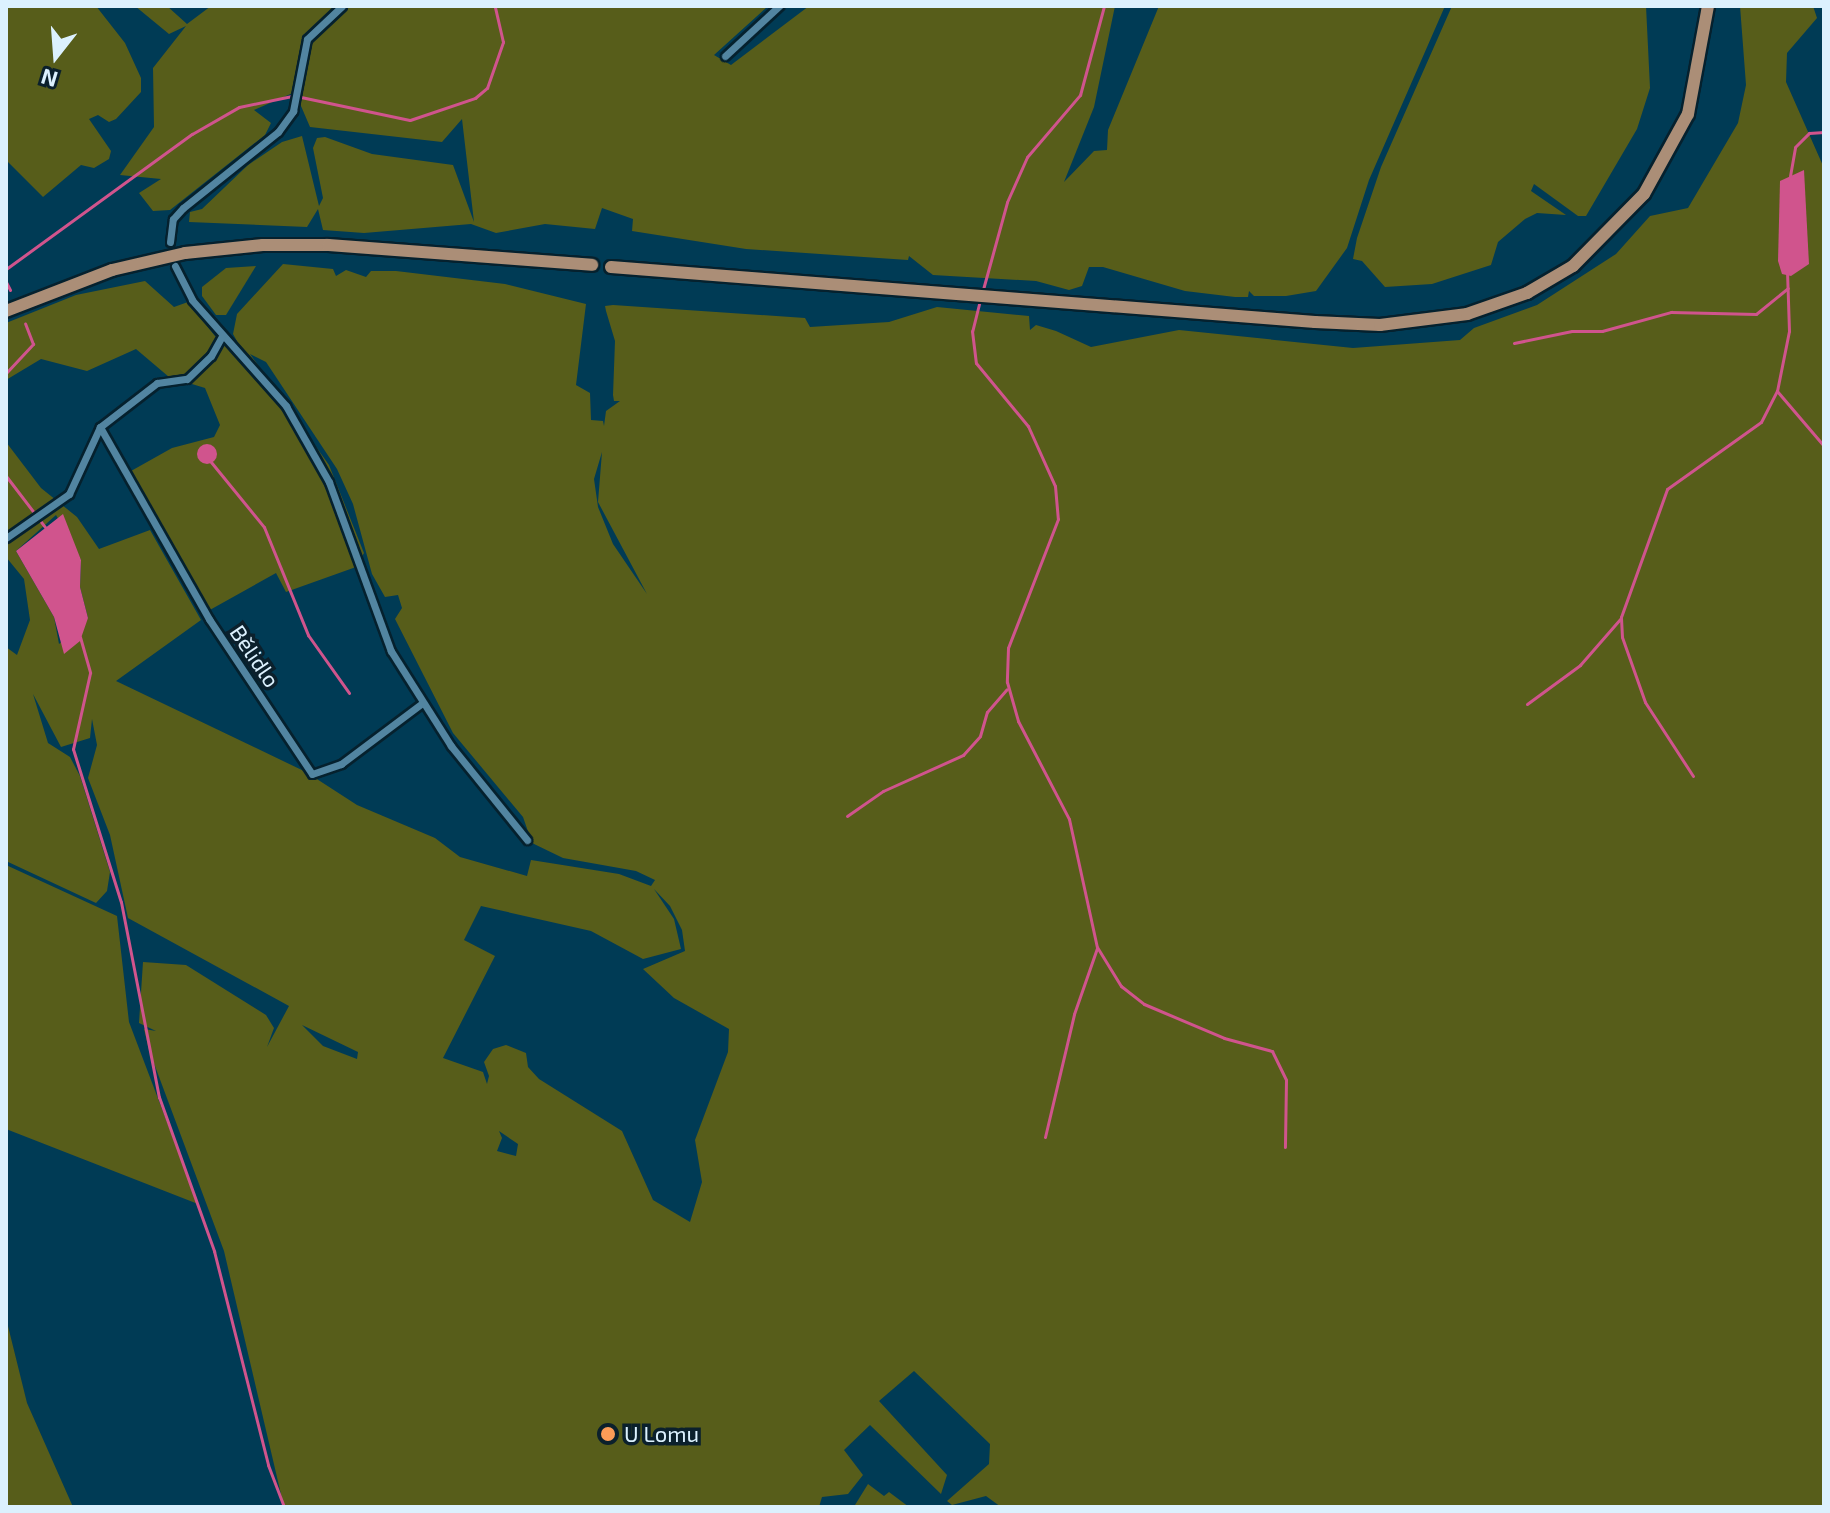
<!DOCTYPE html>
<meta charset="utf-8">
<style>
body{margin:0}
#map{position:relative;width:1830px;height:1513px;overflow:hidden;background:#003b55;font-family:"Exo 2",sans-serif}
div>[style]{position:absolute}
.green>*{inset:0;background:#575d1a}
.water>*{inset:0;background:#d0548d}
.round{border-radius:50%}
.stream>*{height:3px;margin:-1.5px;padding:0 1.5px;transform-origin:1.5px;border-radius:1.5px;background:#d0548d}
.roads{filter:drop-shadow(2px 0 #05212e) drop-shadow(-2px 0 #05212e) drop-shadow(0 2px #05212e) drop-shadow(0 -2px #05212e)}
.street>*{height:7px;margin:-3.5px;padding:0 3.5px;transform-origin:3.5px;border-radius:3.5px;background:#5285a1}
.primary>*{height:12px;margin:-6px;padding:0 6px;transform-origin:6px;border-radius:6px;background:#ab8e77}
.dots>*{width:22px;height:22px;translate:-50% -50%;box-sizing:border-box;border:4px solid #0b202c;border-radius:50%}
span{translate:-50% -50%;white-space:nowrap;text-align:center;line-height:1.15;-webkit-text-stroke:7px #0b202c;paint-order:stroke}
.street-label{font-size:22px;color:#dcf1fe}
.poi-label{font-size:22px;color:#dcf1fe}
.left{translate:0 -50%;text-align:left}
.frame{position:absolute;inset:0;border:8px solid #dcf1fe;pointer-events:none}
.north{position:absolute;left:16px;top:16px;width:80px;height:80px;-webkit-text-stroke:6px #0b202c;paint-order:stroke;rotate:197deg;font-size:22px;font-weight:700;line-height:32px;text-align:center;color:#dcf1fe}
.north::after{content:'';display:block;margin:auto;width:28px;height:36px;background:#dcf1fe;clip-path:polygon(50% 0,100% 100%,50% 72%,0 100%)}
</style>
<div id="map">
<div class="green">
<i style="clip-path:polygon(6px 6px,96px 6px,125px 43px,141px 78px,141px 92px,116px 119px,109px 122px,98px 115px,89px 119px,111px 151px,109px 159px,94px 168px,81px 165px,43px 197px,6px 160px)"></i>
<i style="clip-path:polygon(135px 6px,167px 6px,187px 24px,211px 6px,768px 6px,714px 55px,731px 65px,809px 6px,1115px 6px,1094px 107px,1064px 182px,1094px 151px,1107px 150px,1108px 130px,1159px 6px,1445px 6px,1369px 180px,1347px 248px,1316px 291px,1286px 296px,1254px 296px,1249px 291px,1248px 297px,1235px 297px,1185px 291px,1103px 267px,1089px 267px,1082px 286px,1069px 290px,1036px 281px,933px 275px,909px 256px,908px 260px,746px 249px,632px 231px,633px 219px,602px 208px,595px 229px,545px 224px,496px 233px,471px 224px,364px 233px,323px 230px,318px 209px,307px 227px,189px 222px,190px 212px,202px 209px,248px 165px,282px 142px,302px 136px,319px 206px,323px 198px,313px 148px,317px 138px,325px 137px,372px 154px,453px 165px,474px 222px,462px 119px,442px 142px,310px 127px,295px 92px,254px 110px,271px 123px,265px 135px,170px 210px,153px 211px,139px 193px,161px 179px,120px 175px,154px 127px,153px 68px,186px 26px,169px 34px)"></i>
<i style="clip-path:polygon(1452px 6px,1646px 6px,1650px 88px,1637px 129px,1586px 216px,1578px 216px,1534px 184px,1531px 191px,1566px 215px,1537px 213px,1525px 219px,1498px 242px,1491px 265px,1432px 284px,1385px 287px,1362px 261px,1353px 259px,1357px 238px,1381px 167px)"></i>
<i style="clip-path:polygon(evenodd,1740px 6px,1813px 6px,1817px 18px,1787px 53px,1786px 82px,1824px 168px,1824px 1507px,1001px 1507px,986px 1496px,952px 1505px,947px 1501px,989px 1464px,990px 1444px,914px 1371px,879px 1401px,947px 1475px,941px 1494px,870px 1425px,844px 1450px,863px 1475px,848px 1494px,822px 1497px,819px 1507px,284px 1507px,224px 1251px,149px 1050px,144px 1029px,156px 1031px,139px 1023px,143px 962px,186px 965px,266px 1015px,274px 1028px,267px 1047px,289px 1006px,128px 918px,110px 835px,88px 778px,97px 745px,92px 719px,90px 738px,61px 747px,33px 694px,48px 743px,70px 757px,80px 776px,110px 872px,107px 891px,96px 903px,6px 861px,6px 647px,17px 655px,30px 620px,24px 579px,6px 557px,6px 442px,41px 488px,77px 517px,99px 549px,150px 530px,201px 620px,116px 681px,306px 772px,357px 805px,435px 838px,460px 857px,527px 876px,531px 860px,619px 874px,651px 886px,655px 880px,636px 871px,563px 858px,532px 843px,523px 817px,453px 733px,395px 619px,402px 608px,398px 595px,385px 597px,372px 574px,353px 504px,337px 469px,266px 362px,250px 354px,329px 465px,364px 553px,356px 567px,286px 592px,276px 573px,208px 611px,131px 471px,172px 448px,214px 437px,220px 425px,205px 388px,169px 377px,136px 349px,87px 371px,41px 359px,6px 380px,6px 323px,76px 295px,145px 281px,174px 307px,188px 302px,215px 336px,238px 343px,233px 334px,237px 314px,283px 264px,333px 269px,336px 276px,346px 270px,366px 277px,371px 271px,396px 271px,505px 284px,586px 304px,576px 385px,590px 393px,591px 420px,603px 421px,604px 426px,606px 411px,620px 401px,614px 401px,613px 395px,615px 341px,606px 311px,605px 306px,613px 305px,805px 318px,810px 327px,889px 322px,937px 307px,1029px 316px,1030px 330px,1036px 325px,1056px 331px,1091px 347px,1179px 330px,1353px 348px,1460px 340px,1474px 328px,1537px 305px,1616px 254px,1650px 216px,1688px 208px,1738px 123px,1746px 85px,1740px 6px,602px 452px,598px 502px,647px 594px,613px 544px,598px 507px,594px 479px,602px 452px,1740px 6px,56px 515px,81px 560px,80px 587px,88px 618px,59px 644px,54px 617px,16px 551px,56px 515px,1740px 6px,654px 889px,670px 906px,682px 930px,685px 951px,643px 969px,674px 998px,729px 1029px,728px 1052px,695px 1140px,702px 1182px,690px 1222px,653px 1200px,622px 1131px,539px 1079px,528px 1067px,526px 1053px,506px 1045px,493px 1049px,484px 1062px,489px 1076px,487px 1084px,483px 1072px,443px 1058px,495px 956px,464px 940px,481px 906px,591px 931px,643px 959px,681px 949px,674px 919px,654px 889px,1740px 6px,302px 1025px,358px 1052px,357px 1059px,323px 1046px,302px 1025px,1740px 6px,499px 1131px,518px 1144px,516px 1156px,497px 1151px,502px 1138px,499px 1131px)"></i>
<i style="clip-path:polygon(256px 266px,226px 315px,216px 315px,202px 296px,202px 287px,226px 268px)"></i>
<i style="clip-path:polygon(6px 865px,117px 916px,129px 1022px,198px 1204px,6px 1129px)"></i>
<i style="clip-path:polygon(6px 1318px,27px 1403px,73px 1507px,6px 1507px)"></i>
<i style="clip-path:polygon(868px 1484px,884px 1496px,889px 1492px,909px 1507px,859px 1507px,855px 1505px)"></i>
</div>
<div class="water">
<i style="clip-path:polygon(1804px 170px,1809px 264px,1791px 276px,1782px 274px,1778px 261px,1780px 181px)"></i>
<i class="round" style="left:197px;top:444px;width:20px;height:20px"></i>
<i style="clip-path:polygon(63px 514px,81px 560px,80px 587px,88px 618px,80px 641px,64px 654px,54px 617px,16px 551px)"></i>
</div>
<div class="stream">
<i style="left:296px;top:96px;width:116px;rotate:11.9deg"></i>
<i style="left:410px;top:120px;width:69px;rotate:-18.7deg"></i>
<i style="left:475px;top:98px;width:16px;rotate:-40deg"></i>
<i style="left:487px;top:88px;width:49px;rotate:-70.8deg"></i>
<i style="left:503px;top:42px;width:37px;rotate:-103deg"></i>
<i style="left:1790px;top:176px;width:29px;rotate:-80deg"></i>
<i style="left:1795px;top:147px;width:20px;rotate:-45deg"></i>
<i style="left:1809px;top:133px;width:15px;rotate:-4deg"></i>
<i style="left:6px;top:269px;width:230px;rotate:-36deg"></i>
<i style="left:192px;top:134px;width:54px;rotate:-29.9deg"></i>
<i style="left:239px;top:107px;width:54px;rotate:-11.7deg"></i>
<i style="left:6px;top:282px;width:9px;rotate:63deg"></i>
<i style="left:982px;top:293px;width:94px;rotate:-74.6deg"></i>
<i style="left:1007px;top:202px;width:49px;rotate:-66deg"></i>
<i style="left:1027px;top:157px;width:82px;rotate:-49.5deg"></i>
<i style="left:1080px;top:95px;width:92px;rotate:-74.9deg"></i>
<i style="left:980px;top:300px;width:32px;rotate:104deg"></i>
<i style="left:972px;top:331px;width:32px;rotate:83deg"></i>
<i style="left:976px;top:363px;width:82px;rotate:50.5deg"></i>
<i style="left:1028px;top:426px;width:66px;rotate:65.8deg"></i>
<i style="left:1055px;top:486px;width:33px;rotate:85deg"></i>
<i style="left:1058px;top:519px;width:138px;rotate:111.2deg"></i>
<i style="left:1008px;top:648px;width:34px;rotate:92deg"></i>
<i style="left:1007px;top:682px;width:41px;rotate:74.2deg"></i>
<i style="left:1018px;top:721px;width:110px;rotate:62.5deg"></i>
<i style="left:1069px;top:819px;width:131px;rotate:77.7deg"></i>
<i style="left:1097px;top:947px;width:46px;rotate:58.4deg"></i>
<i style="left:1121px;top:986px;width:29px;rotate:38deg"></i>
<i style="left:1144px;top:1004px;width:87px;rotate:23deg"></i>
<i style="left:1224px;top:1038px;width:50px;rotate:15.2deg"></i>
<i style="left:1272px;top:1051px;width:32px;rotate:64deg"></i>
<i style="left:1286px;top:1080px;width:67px;rotate:90.9deg"></i>
<i style="left:1514px;top:343px;width:59px;rotate:-11.7deg"></i>
<i style="left:1572px;top:331px;width:30px"></i>
<i style="left:1602px;top:331px;width:72px;rotate:-15.4deg"></i>
<i style="left:1671px;top:312px;width:85px;rotate:1.3deg"></i>
<i style="left:1756px;top:314px;width:41px;rotate:-39.1deg"></i>
<i style="left:6px;top:373px;width:40px;rotate:-47deg"></i>
<i style="left:33px;top:344px;width:22px;rotate:-111deg"></i>
<i style="left:1777px;top:391px;width:72px;rotate:49.5deg"></i>
<i style="left:211px;top:462px;width:84px;rotate:50.8deg"></i>
<i style="left:264px;top:527px;width:117px;rotate:67.8deg"></i>
<i style="left:308px;top:635px;width:71px;rotate:54.7deg"></i>
<i style="left:6px;top:476px;width:64px;rotate:52.6deg"></i>
<i style="left:80px;top:637px;width:37px;rotate:74deg"></i>
<i style="left:90px;top:673px;width:78px;rotate:102.6deg"></i>
<i style="left:73px;top:749px;width:160px;rotate:72.6deg"></i>
<i style="left:121px;top:902px;width:199px;rotate:79deg"></i>
<i style="left:159px;top:1097px;width:164px;rotate:70.3deg"></i>
<i style="left:214px;top:1251px;width:221px;rotate:75.8deg"></i>
<i style="left:268px;top:1465px;width:45px;rotate:69.1deg"></i>
<i style="left:1527px;top:704px;width:66px;rotate:-36.3deg"></i>
<i style="left:1580px;top:665px;width:62px;rotate:-48.9deg"></i>
<i style="left:1693px;top:776px;width:88px;rotate:-123deg"></i>
<i style="left:1645px;top:702px;width:69px;rotate:-109.5deg"></i>
<i style="left:1622px;top:637px;width:20px;rotate:-93deg"></i>
<i style="left:1621px;top:617px;width:136px;rotate:-70.2deg"></i>
<i style="left:1667px;top:489px;width:115px;rotate:-35.5deg"></i>
<i style="left:1761px;top:422px;width:35px;rotate:-63deg"></i>
<i style="left:1777px;top:391px;width:61px;rotate:-78.7deg"></i>
<i style="left:1789px;top:331px;width:59px;rotate:-91.9deg"></i>
<i style="left:847px;top:816px;width:44px;rotate:-34.8deg"></i>
<i style="left:883px;top:791px;width:88px;rotate:-24.2deg"></i>
<i style="left:963px;top:755px;width:25px;rotate:-48deg"></i>
<i style="left:980px;top:736px;width:25px;rotate:-74deg"></i>
<i style="left:987px;top:712px;width:30px;rotate:-49deg"></i>
<i style="left:1045px;top:1137px;width:126px;rotate:-76.7deg"></i>
<i style="left:1074px;top:1014px;width:70px;rotate:-70.8deg"></i>
</div>
<div class="roads">
<div class="street">
<i style="left:725px;top:56px;width:74px;rotate:-42.8deg"></i>
<i style="left:170px;top:242px;width:23px;rotate:-83deg"></i>
<i style="left:173px;top:219px;width:15px;rotate:-48deg"></i>
<i style="left:183px;top:208px;width:122px;rotate:-38.7deg"></i>
<i style="left:278px;top:132px;width:26px;rotate:-54deg"></i>
<i style="left:293px;top:111px;width:73px;rotate:-79deg"></i>
<i style="left:307px;top:39px;width:48px;rotate:-43.3deg"></i>
<i style="left:175px;top:266px;width:38px;rotate:63deg"></i>
<i style="left:192px;top:300px;width:142px;rotate:48.4deg"></i>
<i style="left:286px;top:406px;width:87px;rotate:60.5deg"></i>
<i style="left:329px;top:482px;width:180px;rotate:69.9deg"></i>
<i style="left:391px;top:651px;width:112px;rotate:57.7deg"></i>
<i style="left:451px;top:746px;width:121px;rotate:51deg"></i>
<i style="left:100px;top:427px;width:221px;rotate:60.4deg"></i>
<i style="left:209px;top:619px;width:186px;rotate:56.4deg"></i>
<i style="left:312px;top:774px;width:31px;rotate:-19deg"></i>
<i style="left:341px;top:764px;width:100px;rotate:-36.9deg"></i>
<i style="left:6px;top:538px;width:77px;rotate:-34.9deg"></i>
<i style="left:69px;top:494px;width:74px;rotate:-65.2deg"></i>
<i style="left:100px;top:427px;width:72px;rotate:-37.7deg"></i>
<i style="left:157px;top:383px;width:30px;rotate:-8deg"></i>
<i style="left:187px;top:379px;width:33px;rotate:-44deg"></i>
<i style="left:211px;top:356px;width:23px;rotate:-61deg"></i>
</div>
<div class="primary">
<i style="left:611px;top:267px;width:706px;rotate:4.47deg"></i>
<i style="left:1315px;top:322px;width:65px;rotate:2.6deg"></i>
<i style="left:1380px;top:325px;width:88px;rotate:-7.2deg"></i>
<i style="left:1467px;top:314px;width:64px;rotate:-19.3deg"></i>
<i style="left:1527px;top:293px;width:53px;rotate:-30.4deg"></i>
<i style="left:1573px;top:266px;width:101px;rotate:-45.4deg"></i>
<i style="left:1644px;top:194px;width:91px;rotate:-61.2deg"></i>
<i style="left:1688px;top:114px;width:110px;rotate:-79.5deg"></i>
<i style="left:6px;top:311px;width:114px;rotate:-21.1deg"></i>
<i style="left:112px;top:270px;width:75px;rotate:-13.1deg"></i>
<i style="left:185px;top:253px;width:78px;rotate:-5.9deg"></i>
<i style="left:263px;top:245px;width:65px"></i>
<i style="left:328px;top:245px;width:265px;rotate:4.3deg"></i>
</div>
</div>
<div class="dots">
<i style="left:608px;top:1434px;background:#fd9c57"></i>
</div>
<div class="street-label">
<span style="left:255px;top:656px;rotate:56deg">Bělidlo</span>
</div>
<div class="poi-label">
<span class="left" style="left:624px;top:1434px">U Lomu</span>
</div>
<div class="frame"></div>
<div class="north">N</div>
</div>
